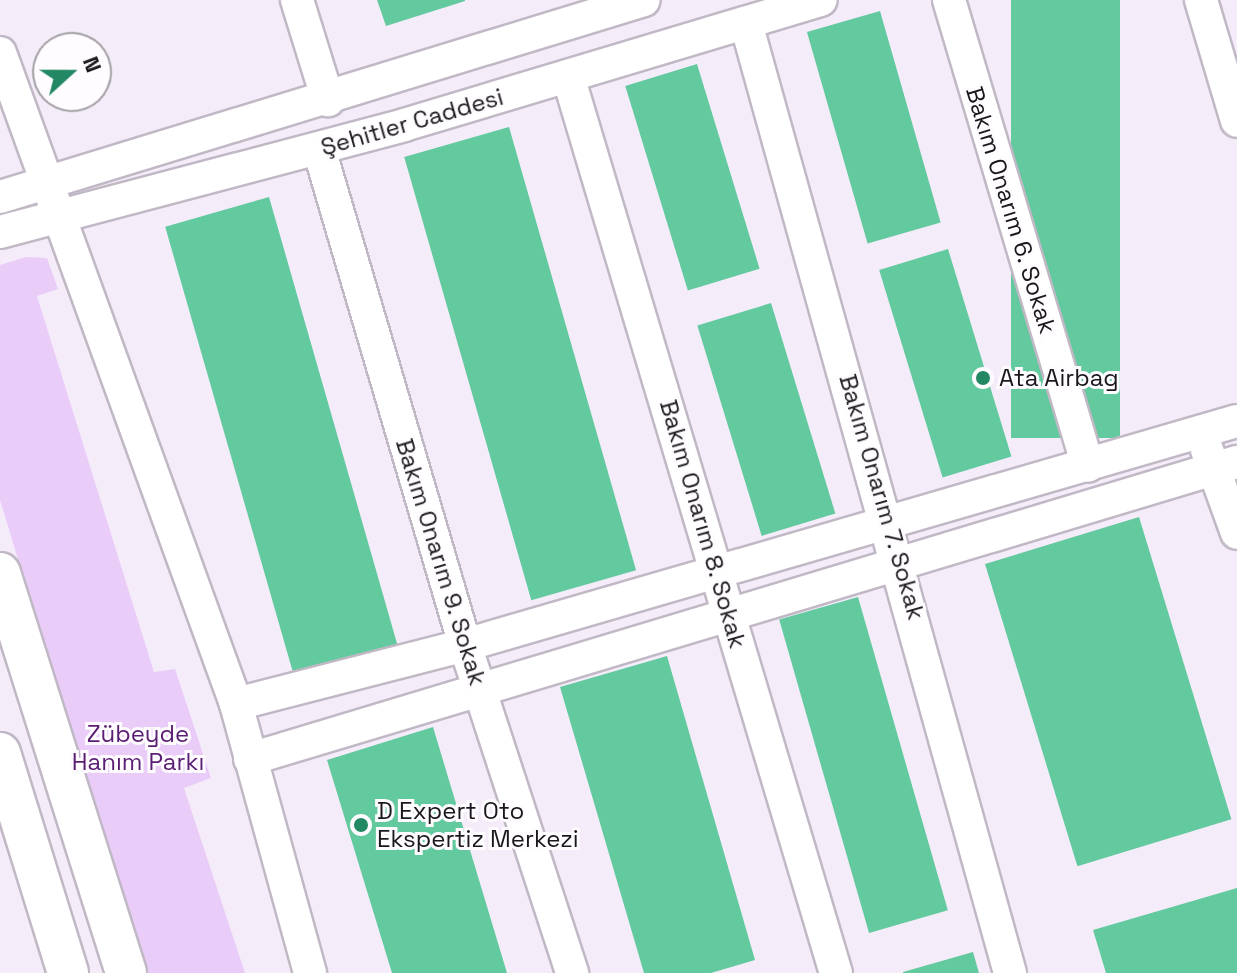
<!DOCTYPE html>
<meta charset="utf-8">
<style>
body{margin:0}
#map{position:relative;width:1237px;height:973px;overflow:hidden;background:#f5ecfa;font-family:"Space Grotesk",sans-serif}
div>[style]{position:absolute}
.green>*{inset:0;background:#eaccf9}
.building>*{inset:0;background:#63c99e;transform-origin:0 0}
.roads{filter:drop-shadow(2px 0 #c1b8c5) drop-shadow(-2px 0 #c1b8c5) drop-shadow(0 2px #c1b8c5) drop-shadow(0 -2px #c1b8c5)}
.minor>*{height:32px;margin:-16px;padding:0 16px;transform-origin:16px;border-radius:16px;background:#fff}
.major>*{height:40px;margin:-20px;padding:0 20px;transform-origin:20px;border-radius:20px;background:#fff}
.dots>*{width:22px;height:22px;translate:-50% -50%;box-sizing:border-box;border:4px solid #fefcff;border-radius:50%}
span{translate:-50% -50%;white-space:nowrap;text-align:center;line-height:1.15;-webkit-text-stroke:6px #fefcff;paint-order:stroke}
.street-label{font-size:24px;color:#1b181d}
.poi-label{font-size:24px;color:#1b181d}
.left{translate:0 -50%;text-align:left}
.park-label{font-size:24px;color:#591d72}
.north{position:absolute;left:32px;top:32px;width:80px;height:80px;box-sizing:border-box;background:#fefcff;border:2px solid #a3a1a5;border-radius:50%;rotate:69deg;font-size:22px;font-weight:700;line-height:32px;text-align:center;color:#1b181d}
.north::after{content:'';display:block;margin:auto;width:28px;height:36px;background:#228863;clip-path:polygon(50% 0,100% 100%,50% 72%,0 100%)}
</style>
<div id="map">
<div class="green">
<i style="clip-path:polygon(26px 257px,47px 258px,58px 289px,37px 296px,154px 672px,175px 669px,211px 778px,184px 788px,245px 973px,144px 973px,0 500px,0 265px)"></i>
</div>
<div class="building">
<i style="clip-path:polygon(377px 0,465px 0,465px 1px,386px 26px)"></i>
<i style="left:1011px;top:0;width:109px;height:438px"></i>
<i style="left:880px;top:11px;width:220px;height:76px;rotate:74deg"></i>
<i style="left:697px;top:64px;width:214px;height:75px;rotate:73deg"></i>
<i style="left:509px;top:127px;width:461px;height:109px;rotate:74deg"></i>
<i style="left:269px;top:197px;width:466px;height:108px;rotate:74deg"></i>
<i style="left:948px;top:249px;width:217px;height:72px;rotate:73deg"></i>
<i style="left:771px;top:303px;width:220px;height:77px;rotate:73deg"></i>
<i style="left:1139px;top:517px;width:316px;height:161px;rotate:73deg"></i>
<i style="left:858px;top:597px;width:326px;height:82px;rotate:74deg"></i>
<i style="clip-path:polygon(667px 656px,755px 960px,711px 973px,644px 973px,560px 687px)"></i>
<i style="clip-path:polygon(433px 727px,507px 973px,392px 973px,327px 760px)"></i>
<i style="clip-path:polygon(1237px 888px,1237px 973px,1106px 973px,1093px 930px)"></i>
<i style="clip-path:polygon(973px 952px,979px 973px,903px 973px,903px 972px)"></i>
</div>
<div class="roads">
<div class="minor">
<i style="left:297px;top:0;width:105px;rotate:72.8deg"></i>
<i style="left:949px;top:0;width:486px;rotate:73.4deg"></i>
<i style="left:1201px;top:0;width:126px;rotate:73.4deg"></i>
<i style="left:746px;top:23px;width:986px;rotate:74.47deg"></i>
<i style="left:0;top:53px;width:692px;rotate:70.07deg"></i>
<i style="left:236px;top:704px;width:279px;rotate:74.6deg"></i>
<i style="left:568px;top:76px;width:936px;rotate:73.37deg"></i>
<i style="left:319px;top:149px;width:517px;rotate:73.6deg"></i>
<i style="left:465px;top:645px;width:345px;rotate:71.9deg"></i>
<i style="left:0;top:197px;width:673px;rotate:-17.01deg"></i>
<i style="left:0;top:232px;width:418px;rotate:-14.8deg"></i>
<i style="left:404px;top:125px;width:435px;rotate:-16.7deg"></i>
<i style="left:1207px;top:450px;width:88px;rotate:70.1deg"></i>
<i style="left:236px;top:704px;width:236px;rotate:-14.4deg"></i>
<i style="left:465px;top:645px;width:804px;rotate:-16.18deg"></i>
<i style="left:250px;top:759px;width:1031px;rotate:-16.75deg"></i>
</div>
<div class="major">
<i style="left:0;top:573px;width:419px;rotate:72.5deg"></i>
<i style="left:0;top:753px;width:230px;rotate:72.8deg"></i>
</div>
</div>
<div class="dots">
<i style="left:983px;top:378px;background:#228863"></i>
<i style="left:361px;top:825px;background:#228863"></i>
</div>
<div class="street-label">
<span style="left:412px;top:122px;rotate:-16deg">Şehitler Caddesi</span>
<span style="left:1011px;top:210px;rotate:73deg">Bakım Onarım 6. Sokak</span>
<span style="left:882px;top:497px;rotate:74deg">Bakım Onarım 7. Sokak</span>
<span style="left:703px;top:524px;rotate:74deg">Bakım Onarım 8. Sokak</span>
<span style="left:441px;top:562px;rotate:73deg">Bakım Onarım 9. Sokak</span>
</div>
<div class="poi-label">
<span class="left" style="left:999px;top:378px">Ata Airbag</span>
<span class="left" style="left:377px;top:825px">D Expert Oto<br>Ekspertiz Merkezi</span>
</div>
<div class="park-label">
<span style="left:138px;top:748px">Zübeyde<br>Hanım Parkı</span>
</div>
<div class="north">N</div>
</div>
